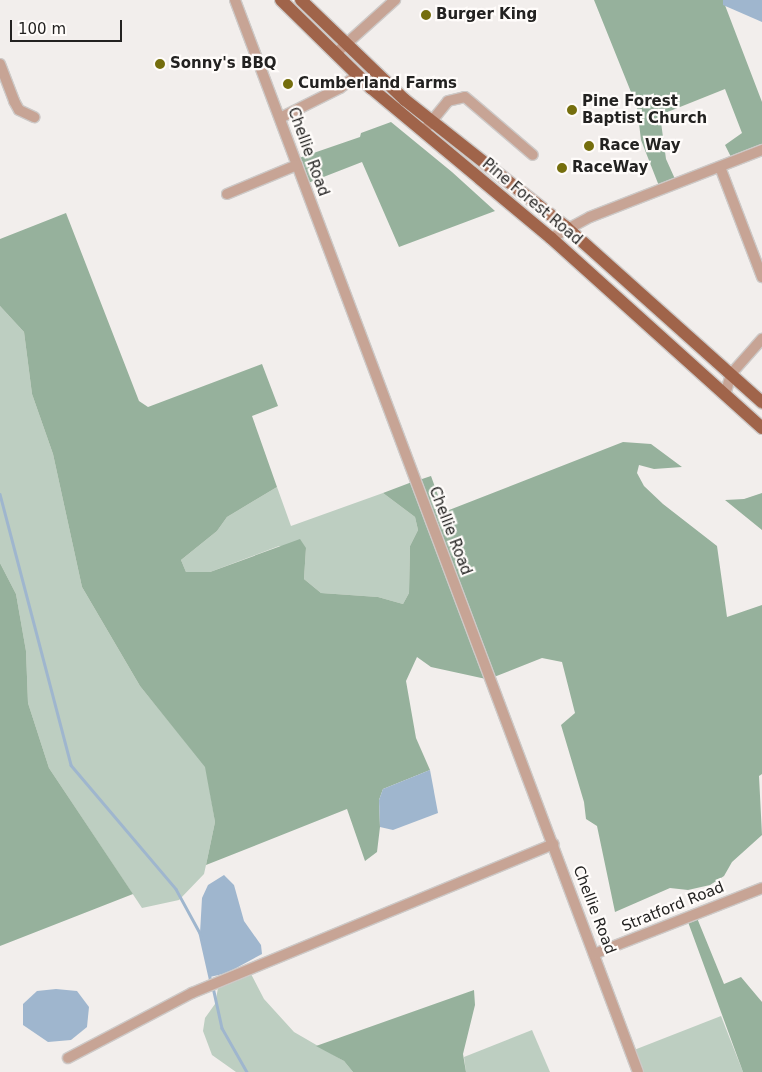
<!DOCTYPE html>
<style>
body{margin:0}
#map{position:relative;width:762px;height:1072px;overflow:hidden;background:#f2eeec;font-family:"DejaVu Sans",sans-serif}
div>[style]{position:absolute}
.green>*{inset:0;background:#bdcec1}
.forest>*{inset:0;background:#96b19c}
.water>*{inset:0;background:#9fb6ce}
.stream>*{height:2.5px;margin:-1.25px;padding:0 1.25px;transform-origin:1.25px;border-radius:1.25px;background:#9fb6ce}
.roads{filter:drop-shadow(1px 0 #cdc9c7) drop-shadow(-1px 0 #cdc9c7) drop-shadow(0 1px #cdc9c7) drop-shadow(0 -1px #cdc9c7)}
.minor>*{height:10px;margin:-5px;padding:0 5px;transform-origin:5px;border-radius:5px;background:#c7a495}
.major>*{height:12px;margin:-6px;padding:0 6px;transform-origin:6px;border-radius:6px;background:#a0644a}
.dots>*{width:14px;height:14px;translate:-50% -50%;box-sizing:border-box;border:2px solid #fffcfa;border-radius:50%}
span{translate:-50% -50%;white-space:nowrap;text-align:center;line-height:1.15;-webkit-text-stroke:4.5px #fffcfa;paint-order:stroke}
.poi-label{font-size:15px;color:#232221;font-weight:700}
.left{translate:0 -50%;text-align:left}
.street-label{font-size:15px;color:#232221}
.scale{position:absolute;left:10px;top:20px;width:112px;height:22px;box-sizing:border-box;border:2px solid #232221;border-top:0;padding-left:6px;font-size:15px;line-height:18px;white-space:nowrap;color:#232221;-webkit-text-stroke:4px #fffcfa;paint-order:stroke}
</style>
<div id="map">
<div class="green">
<i style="clip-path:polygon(0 306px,24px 332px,32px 394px,53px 454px,82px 587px,140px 686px,206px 767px,215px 822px,206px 865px,204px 874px,179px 900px,142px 908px,49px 768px,28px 703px,26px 651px,16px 594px,0 563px)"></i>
<i style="clip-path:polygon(277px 487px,291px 526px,383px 493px,415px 517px,418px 530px,410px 546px,409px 593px,403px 604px,378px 597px,321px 593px,304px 579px,306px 548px,279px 546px,210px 572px,186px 572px,181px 560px,217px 531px,227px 517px)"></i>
<i style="clip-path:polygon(251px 974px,264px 999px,294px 1032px,344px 1061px,353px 1072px,236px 1072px,212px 1055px,203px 1031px,205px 1018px,215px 1004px,218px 988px)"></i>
<i style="clip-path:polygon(721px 1016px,743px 1072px,642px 1072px,634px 1050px)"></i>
<i style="clip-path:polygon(532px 1030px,550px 1072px,466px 1072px,464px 1057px)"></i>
</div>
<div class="forest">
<i style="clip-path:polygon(594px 0,723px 0,762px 102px,762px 145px,731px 157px,725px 145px,742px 133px,725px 89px,660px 115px,666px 159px,675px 179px,659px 186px,641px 140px,637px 107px)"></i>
<i style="clip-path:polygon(391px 122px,452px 172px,495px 211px,399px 247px,362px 162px,308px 183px,299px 158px,360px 137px,361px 133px)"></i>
<i style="clip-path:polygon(66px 213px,139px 401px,148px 407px,262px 364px,278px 406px,252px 416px,277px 487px,227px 517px,217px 531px,181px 560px,186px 572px,210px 572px,300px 539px,306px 548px,304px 579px,321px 593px,378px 597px,403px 604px,409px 593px,410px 546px,418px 530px,415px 517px,383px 493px,412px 482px,486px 679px,431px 667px,417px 657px,406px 681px,416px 738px,430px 770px,383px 789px,379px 800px,380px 827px,377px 852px,365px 861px,347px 809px,206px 865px,215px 822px,205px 767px,140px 686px,82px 587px,53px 454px,32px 394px,24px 332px,0 306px,0 239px)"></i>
<i style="clip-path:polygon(623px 442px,651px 444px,682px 467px,654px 469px,639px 465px,637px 473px,644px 486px,663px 504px,717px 546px,727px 617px,762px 605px,762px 774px,759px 776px,762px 835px,732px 862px,724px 876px,710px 885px,688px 890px,670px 888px,615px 912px,597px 826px,586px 819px,584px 802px,561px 725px,575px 713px,562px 662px,542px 658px,494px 677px,419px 480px,431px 476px,444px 512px)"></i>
<i style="clip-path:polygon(762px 493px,762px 530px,725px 500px,744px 499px)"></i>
<i style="clip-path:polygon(0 563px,16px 594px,26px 651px,28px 703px,49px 768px,133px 894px,0 946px)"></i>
<i style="clip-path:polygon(697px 918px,724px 984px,741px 977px,762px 1002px,762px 1072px,743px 1072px,688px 922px)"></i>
<i style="clip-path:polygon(474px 990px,475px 1005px,463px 1054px,466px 1072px,353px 1072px,344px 1061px,316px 1046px)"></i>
</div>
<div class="water">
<i style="clip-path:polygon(723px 0,762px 0,762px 22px,723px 5px)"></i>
<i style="clip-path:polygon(430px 770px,438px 813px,393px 830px,380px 827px,379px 800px,383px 789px)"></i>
<i style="clip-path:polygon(224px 875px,234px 885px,244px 921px,261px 945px,262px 954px,227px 973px,210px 977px,200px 933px,202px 898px,208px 885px)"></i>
<i style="clip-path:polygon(56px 989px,77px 991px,89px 1007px,87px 1027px,71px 1040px,48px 1042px,23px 1025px,23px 1004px,37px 991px)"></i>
</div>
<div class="stream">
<i style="left:0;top:494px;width:280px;rotate:75.3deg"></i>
<i style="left:71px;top:765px;width:162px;rotate:49.7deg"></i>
<i style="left:176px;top:889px;width:50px;rotate:61.4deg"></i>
<i style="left:200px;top:933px;width:50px;rotate:77.3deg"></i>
<i style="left:213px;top:987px;width:42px;rotate:77.6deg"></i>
<i style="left:222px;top:1028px;width:51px;rotate:60.4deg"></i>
</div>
<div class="roads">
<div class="minor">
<i style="left:235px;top:0;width:1145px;rotate:69.4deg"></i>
<i style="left:335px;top:54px;width:81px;rotate:-42deg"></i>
<i style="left:0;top:64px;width:40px;rotate:69deg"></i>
<i style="left:14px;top:101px;width:10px;rotate:61deg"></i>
<i style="left:19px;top:110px;width:17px;rotate:25deg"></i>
<i style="left:280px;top:118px;width:67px;rotate:-26.6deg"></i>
<i style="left:340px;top:88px;width:21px;rotate:-37deg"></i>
<i style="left:427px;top:127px;width:33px;rotate:-51deg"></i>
<i style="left:448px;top:101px;width:17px;rotate:-13deg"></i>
<i style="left:465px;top:97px;width:89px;rotate:40.5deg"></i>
<i style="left:720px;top:167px;width:118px;rotate:69.1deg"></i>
<i style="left:227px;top:194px;width:76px;rotate:-22.5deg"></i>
<i style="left:551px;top:238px;width:44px;rotate:-28.3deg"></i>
<i style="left:590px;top:217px;width:185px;rotate:-21.3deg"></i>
<i style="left:725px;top:395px;width:22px;rotate:-74deg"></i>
<i style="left:731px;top:374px;width:47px;rotate:-48.5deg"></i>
<i style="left:594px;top:954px;width:180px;rotate:-21.4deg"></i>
<i style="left:68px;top:1058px;width:140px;rotate:-27.7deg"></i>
<i style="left:192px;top:993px;width:391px;rotate:-22.4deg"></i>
</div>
<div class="major">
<i style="left:281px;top:0;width:126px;rotate:44.4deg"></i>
<i style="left:371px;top:88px;width:234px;rotate:39.8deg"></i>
<i style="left:551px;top:238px;width:284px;rotate:42deg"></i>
<i style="left:301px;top:0;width:144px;rotate:43.9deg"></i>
<i style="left:405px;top:100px;width:205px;rotate:38.3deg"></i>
<i style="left:566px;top:227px;width:263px;rotate:41.8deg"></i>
</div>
</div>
<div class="dots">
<i style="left:426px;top:15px;background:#756e0d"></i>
<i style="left:160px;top:64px;background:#756e0d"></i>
<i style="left:288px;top:84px;background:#756e0d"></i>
<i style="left:572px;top:110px;background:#756e0d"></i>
<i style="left:589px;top:146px;background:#756e0d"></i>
<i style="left:562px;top:168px;background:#756e0d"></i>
</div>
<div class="poi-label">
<span class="left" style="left:436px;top:15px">Burger King</span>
<span class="left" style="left:170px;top:64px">Sonny's BBQ</span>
<span class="left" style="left:298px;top:84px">Cumberland Farms</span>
<span class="left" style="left:582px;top:110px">Pine Forest<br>Baptist Church</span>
<span class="left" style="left:599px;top:146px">Race Way</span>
<span class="left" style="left:572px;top:168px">RaceWay</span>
</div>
<div class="street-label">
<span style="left:308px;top:152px;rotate:70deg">Chellie Road</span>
<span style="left:532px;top:202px;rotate:40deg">Pine Forest Road</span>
<span style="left:450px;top:531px;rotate:69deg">Chellie Road</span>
<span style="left:673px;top:907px;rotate:-22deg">Stratford Road</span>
<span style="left:594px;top:910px;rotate:69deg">Chellie Road</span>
</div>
<div class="scale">100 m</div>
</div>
